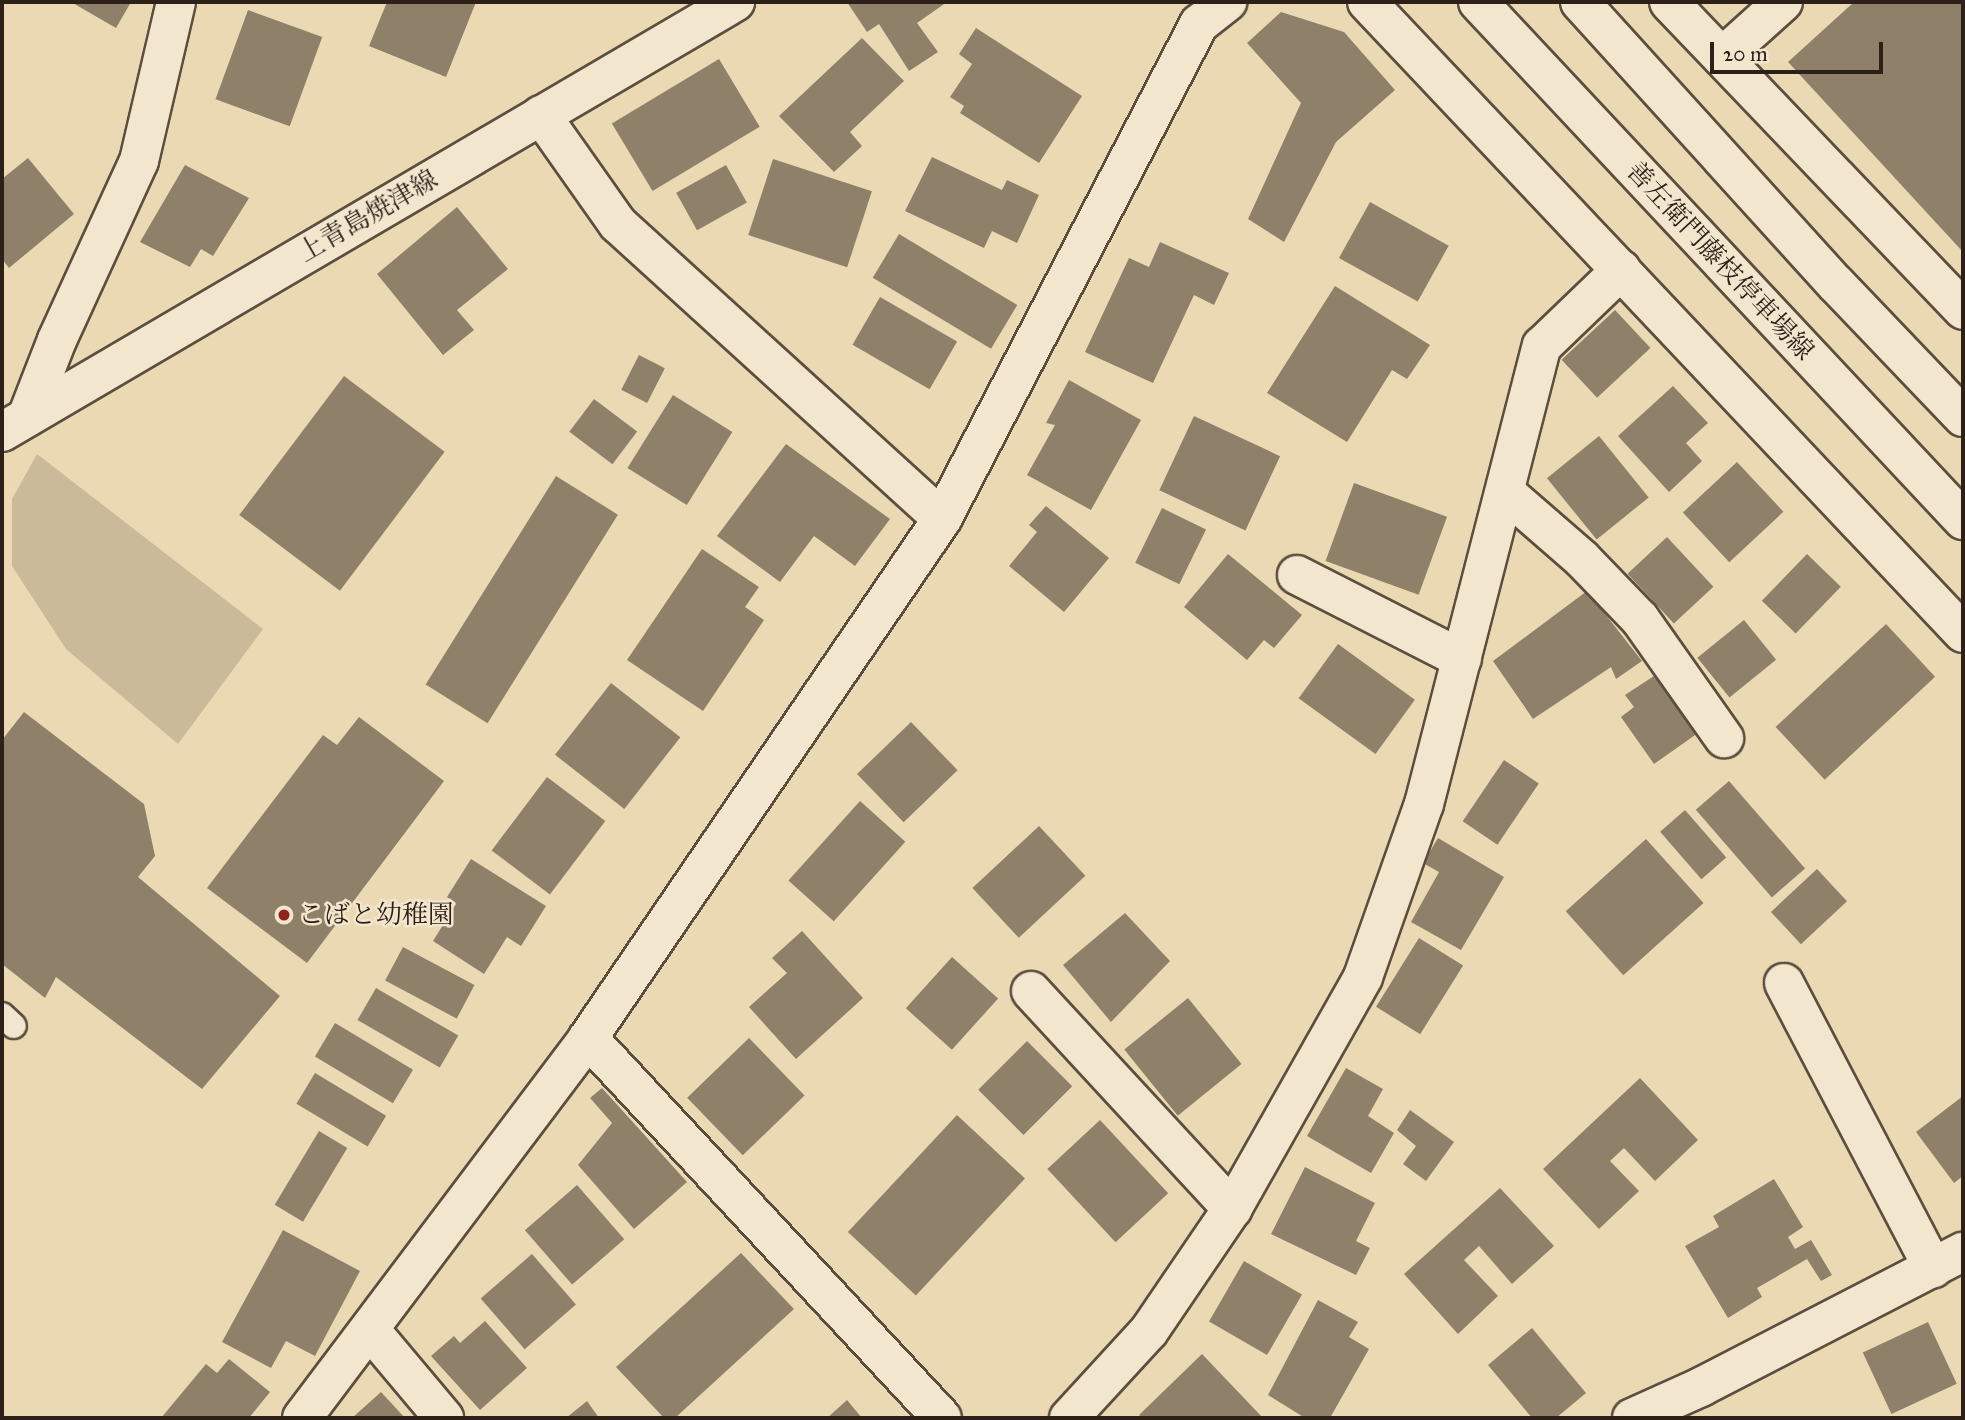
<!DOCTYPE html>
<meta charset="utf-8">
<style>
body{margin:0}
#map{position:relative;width:1965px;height:1420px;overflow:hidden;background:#ebd9b4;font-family:"IM FELL Great Primer","Noto Serif JP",serif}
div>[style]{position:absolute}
.green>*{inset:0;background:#cbba99}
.building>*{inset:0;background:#8f8069;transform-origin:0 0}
.roads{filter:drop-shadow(2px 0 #5c4e3f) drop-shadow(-2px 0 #5c4e3f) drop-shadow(0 2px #5c4e3f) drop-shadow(0 -2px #5c4e3f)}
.lane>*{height:24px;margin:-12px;padding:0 12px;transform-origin:12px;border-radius:12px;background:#f2e6ce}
.street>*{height:38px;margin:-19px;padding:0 19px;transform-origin:19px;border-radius:19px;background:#f2e6ce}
.secondary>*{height:38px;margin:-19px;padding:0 19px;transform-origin:19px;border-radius:19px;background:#f2e6ce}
.dots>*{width:19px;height:19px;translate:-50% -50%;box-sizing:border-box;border:4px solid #f2e6ce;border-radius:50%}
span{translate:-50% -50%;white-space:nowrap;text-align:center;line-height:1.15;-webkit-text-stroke:5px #f2e6ce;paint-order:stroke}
.street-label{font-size:26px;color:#2c2018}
.poi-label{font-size:26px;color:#2c2018}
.left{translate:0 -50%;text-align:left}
.frame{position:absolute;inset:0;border:4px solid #2c2018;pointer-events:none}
.scale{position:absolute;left:1710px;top:42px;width:173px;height:32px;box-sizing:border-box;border:4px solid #2c2018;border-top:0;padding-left:9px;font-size:21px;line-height:24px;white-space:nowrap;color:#2c2018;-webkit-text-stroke:5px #f2e6ce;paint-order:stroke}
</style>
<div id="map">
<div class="green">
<i style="clip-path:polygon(37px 454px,263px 629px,178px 744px,66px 649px,12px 566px,12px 499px)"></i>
</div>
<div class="building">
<i style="clip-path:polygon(71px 2px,131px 2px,116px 28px)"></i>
<i style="clip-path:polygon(387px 2px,476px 2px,446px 77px,369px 46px)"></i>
<i style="clip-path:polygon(847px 2px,947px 2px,917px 23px,938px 52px,909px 71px,879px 24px,867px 32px)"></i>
<i style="clip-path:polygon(1854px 2px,1963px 2px,1963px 252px,1788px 62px)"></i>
<i style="left:248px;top:10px;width:79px;height:95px;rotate:20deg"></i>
<i style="clip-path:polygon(1281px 12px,1344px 32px,1395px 90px,1336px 142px,1284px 242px,1248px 219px,1301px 103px,1247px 43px)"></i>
<i style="clip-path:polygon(976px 28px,1082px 96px,1039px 163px,960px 113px,964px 106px,950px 97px,972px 64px,959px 54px)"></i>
<i style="clip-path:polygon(862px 38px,904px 81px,850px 132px,862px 146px,834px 172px,779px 116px)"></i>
<i style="left:719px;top:59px;width:79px;height:125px;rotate:59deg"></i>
<i style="clip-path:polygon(932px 157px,1002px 190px,1007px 180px,1039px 195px,1017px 243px,992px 231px,984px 248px,905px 211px)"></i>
<i style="clip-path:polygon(28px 158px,74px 214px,9px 268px,2px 259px,2px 179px)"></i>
<i style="left:773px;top:159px;width:104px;height:80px;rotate:18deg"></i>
<i style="clip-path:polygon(185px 165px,249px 198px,213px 256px,201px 249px,190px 267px,140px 242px)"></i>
<i style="left:726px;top:165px;width:43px;height:57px;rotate:61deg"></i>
<i style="left:1370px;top:202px;width:90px;height:64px;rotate:29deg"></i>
<i style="clip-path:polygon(457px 207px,508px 269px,457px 310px,474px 330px,443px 355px,377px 274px)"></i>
<i style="left:899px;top:234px;width:138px;height:51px;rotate:31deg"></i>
<i style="clip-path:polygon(1160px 242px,1229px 273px,1214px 305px,1194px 295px,1153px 383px,1085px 352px,1129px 258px,1149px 267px)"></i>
<i style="clip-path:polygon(1335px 286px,1430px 345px,1407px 379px,1392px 370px,1347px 442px,1267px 393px)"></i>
<i style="left:880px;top:297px;width:89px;height:55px;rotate:30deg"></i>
<i style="left:1615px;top:310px;width:52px;height:73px;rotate:47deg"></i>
<i style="left:639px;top:355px;width:29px;height:39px;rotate:27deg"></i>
<i style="left:344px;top:376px;width:126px;height:174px;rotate:37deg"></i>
<i style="clip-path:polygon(1069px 380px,1141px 420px,1091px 510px,1027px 475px,1055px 425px,1046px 423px)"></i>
<i style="clip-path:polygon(1673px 386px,1708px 423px,1686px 443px,1702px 461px,1669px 492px,1618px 436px)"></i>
<i style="left:673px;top:395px;width:70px;height:86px;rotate:32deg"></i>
<i style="left:594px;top:399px;width:54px;height:41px;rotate:37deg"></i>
<i style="left:1194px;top:416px;width:95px;height:82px;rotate:25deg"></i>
<i style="left:1599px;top:436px;width:79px;height:67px;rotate:51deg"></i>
<i style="clip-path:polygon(786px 444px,890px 519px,855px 566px,814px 536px,780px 582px,717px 536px)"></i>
<i style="left:1737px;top:462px;width:68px;height:74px;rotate:47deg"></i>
<i style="left:556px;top:476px;width:73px;height:246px;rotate:32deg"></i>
<i style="left:1354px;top:483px;width:99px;height:83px;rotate:20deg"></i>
<i style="clip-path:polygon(1046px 506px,1109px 558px,1064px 612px,1009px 566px,1037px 532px,1029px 525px)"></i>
<i style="left:1162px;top:508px;width:49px;height:61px;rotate:26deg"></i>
<i style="left:1667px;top:537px;width:68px;height:54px;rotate:47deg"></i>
<i style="clip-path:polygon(702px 549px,759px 587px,745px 607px,764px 620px,703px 711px,627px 660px)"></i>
<i style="clip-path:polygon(1228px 554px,1302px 615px,1274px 648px,1264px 640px,1247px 660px,1184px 607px)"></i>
<i style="left:1807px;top:554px;width:47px;height:65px;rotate:44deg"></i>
<i style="clip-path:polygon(1587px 591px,1642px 661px,1616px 679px,1611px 667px,1533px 719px,1493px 661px)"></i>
<i style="left:1744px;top:620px;width:51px;height:60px;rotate:51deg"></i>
<i style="left:1886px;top:624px;width:72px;height:151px;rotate:47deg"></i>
<i style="left:1338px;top:644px;width:95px;height:67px;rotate:36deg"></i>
<i style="clip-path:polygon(1657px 674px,1698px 733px,1654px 764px,1621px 717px,1634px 707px,1625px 695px)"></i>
<i style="left:611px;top:683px;width:88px;height:91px;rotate:38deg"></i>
<i style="clip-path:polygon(24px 712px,144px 804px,155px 856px,138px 877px,280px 996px,202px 1089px,56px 977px,45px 998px,2px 964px,2px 740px)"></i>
<i style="clip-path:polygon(359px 717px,444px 781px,307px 963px,207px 888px,323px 735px,337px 745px)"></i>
<i style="left:911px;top:722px;width:67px;height:75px;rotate:46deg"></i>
<i style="left:1504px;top:760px;width:42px;height:74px;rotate:34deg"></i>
<i style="left:547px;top:777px;width:73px;height:92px;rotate:37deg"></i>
<i style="left:1729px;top:781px;width:116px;height:44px;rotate:49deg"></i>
<i style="left:860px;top:801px;width:61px;height:107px;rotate:42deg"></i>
<i style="left:1685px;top:810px;width:63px;height:33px;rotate:49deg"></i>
<i style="left:1039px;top:826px;width:68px;height:91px;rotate:47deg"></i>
<i style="clip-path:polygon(1438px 838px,1504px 877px,1461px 950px,1411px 922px,1439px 872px,1423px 863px)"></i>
<i style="left:1646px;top:839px;width:86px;height:108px;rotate:48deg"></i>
<i style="clip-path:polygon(471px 859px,546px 906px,521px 946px,507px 937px,484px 974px,433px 941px,456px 904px,447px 897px)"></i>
<i style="left:1817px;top:869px;width:44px;height:63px;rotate:47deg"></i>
<i style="clip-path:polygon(1125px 913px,1170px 961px,1111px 1022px,1063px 965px)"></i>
<i style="clip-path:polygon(802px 931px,863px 998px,796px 1059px,749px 1007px,787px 973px,772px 958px)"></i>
<i style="left:1419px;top:938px;width:52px;height:81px;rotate:32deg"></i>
<i style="left:403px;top:947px;width:81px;height:38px;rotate:28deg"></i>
<i style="left:952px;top:957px;width:62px;height:69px;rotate:42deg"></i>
<i style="left:376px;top:988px;width:95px;height:37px;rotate:30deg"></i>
<i style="left:1188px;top:998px;width:85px;height:82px;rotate:51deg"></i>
<i style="left:335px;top:1023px;width:91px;height:39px;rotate:31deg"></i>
<i style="left:749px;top:1038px;width:80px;height:86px;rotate:46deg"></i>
<i style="left:1027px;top:1041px;width:64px;height:69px;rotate:45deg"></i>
<i style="clip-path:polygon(1346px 1068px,1383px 1089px,1368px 1116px,1394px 1133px,1371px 1173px,1307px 1136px)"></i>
<i style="left:315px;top:1073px;width:83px;height:36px;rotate:31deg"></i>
<i style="clip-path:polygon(1640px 1078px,1698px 1140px,1655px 1181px,1624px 1148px,1610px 1161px,1639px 1191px,1599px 1229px,1543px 1169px)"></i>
<i style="clip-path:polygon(602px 1088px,687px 1182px,634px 1229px,578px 1165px,612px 1123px,590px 1098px)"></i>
<i style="clip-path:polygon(1963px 1096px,1963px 1176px,1954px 1183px,1916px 1132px)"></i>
<i style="clip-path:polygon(1410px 1110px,1454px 1142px,1426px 1181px,1403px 1164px,1416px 1146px,1397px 1130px)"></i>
<i style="left:957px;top:1115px;width:93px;height:160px;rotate:43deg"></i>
<i style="left:1100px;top:1120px;width:100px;height:72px;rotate:47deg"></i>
<i style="left:319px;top:1131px;width:33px;height:86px;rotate:31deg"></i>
<i style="clip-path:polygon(1305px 1167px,1375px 1203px,1356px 1241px,1370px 1248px,1356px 1275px,1271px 1234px)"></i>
<i style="clip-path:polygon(1774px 1179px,1803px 1227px,1788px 1237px,1795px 1249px,1811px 1240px,1832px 1275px,1821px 1281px,1807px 1259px,1757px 1288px,1762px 1297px,1728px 1318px,1685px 1246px,1719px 1227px,1713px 1216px)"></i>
<i style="left:577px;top:1185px;width:72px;height:69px;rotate:49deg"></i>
<i style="clip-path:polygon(1500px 1188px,1554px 1246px,1512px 1284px,1479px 1246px,1464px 1260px,1498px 1296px,1458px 1334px,1404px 1274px)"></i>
<i style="clip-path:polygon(283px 1230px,360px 1271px,315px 1356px,286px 1341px,271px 1368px,222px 1342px)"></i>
<i style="clip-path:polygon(741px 1253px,794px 1309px,675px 1418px,664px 1418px,616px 1367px)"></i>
<i style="left:532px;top:1254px;width:67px;height:68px;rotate:49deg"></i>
<i style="left:1244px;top:1261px;width:67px;height:70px;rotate:30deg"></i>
<i style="clip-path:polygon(1318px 1300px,1358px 1322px,1349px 1337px,1369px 1349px,1330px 1418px,1305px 1418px,1268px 1395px)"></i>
<i style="clip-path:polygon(485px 1321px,527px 1368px,480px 1410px,431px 1356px,454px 1336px,460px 1343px)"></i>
<i style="left:1928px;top:1322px;width:68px;height:72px;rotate:65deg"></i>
<i style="clip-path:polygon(1532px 1328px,1586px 1393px,1556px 1418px,1532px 1418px,1488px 1365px)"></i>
<i style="clip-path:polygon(1202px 1354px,1263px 1418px,1142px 1418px,1139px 1415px)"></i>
<i style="clip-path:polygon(229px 1359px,270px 1392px,249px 1418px,161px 1418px,206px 1364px,217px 1373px)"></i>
<i style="clip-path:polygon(381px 1392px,405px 1418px,352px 1418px)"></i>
<i style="clip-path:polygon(847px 1400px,862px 1418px,827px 1418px)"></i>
<i style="clip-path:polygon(587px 1401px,599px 1418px,566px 1418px)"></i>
</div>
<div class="roads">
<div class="lane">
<i style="left:2px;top:1015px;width:16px;rotate:43deg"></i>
</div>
<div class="street">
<i style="left:1367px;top:2px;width:868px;rotate:46.63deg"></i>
<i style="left:1669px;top:2px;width:426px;rotate:46.3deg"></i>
<i style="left:1722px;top:57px;width:82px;rotate:-42deg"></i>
<i style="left:541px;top:115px;width:133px;rotate:54.8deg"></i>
<i style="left:618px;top:224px;width:438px;rotate:42.3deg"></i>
<i style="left:27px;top:417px;width:83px;rotate:-68.7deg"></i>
<i style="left:57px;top:340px;width:197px;rotate:-65.4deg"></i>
<i style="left:139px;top:161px;width:163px;rotate:-76.9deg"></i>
<i style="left:1505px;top:492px;width:102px;rotate:41deg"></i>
<i style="left:1582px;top:559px;width:83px;rotate:46deg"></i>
<i style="left:1640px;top:619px;width:146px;rotate:54.8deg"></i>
<i style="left:1297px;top:575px;width:185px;rotate:27deg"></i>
<i style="left:1784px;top:983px;width:322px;rotate:62.4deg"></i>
<i style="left:1031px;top:991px;width:297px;rotate:47.3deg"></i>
<i style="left:588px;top:1038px;width:519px;rotate:47.03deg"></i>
<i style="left:371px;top:1331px;width:114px;rotate:50deg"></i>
<i style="left:302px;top:1418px;width:476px;rotate:-53deg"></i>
<i style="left:588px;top:1038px;width:628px;rotate:-55.7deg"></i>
<i style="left:942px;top:519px;width:558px;rotate:-62.56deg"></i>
<i style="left:1199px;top:24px;width:36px;rotate:-38deg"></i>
<i style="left:1069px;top:1418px;width:118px;rotate:-47.4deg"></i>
<i style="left:1149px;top:1331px;width:148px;rotate:-55.8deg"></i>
<i style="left:1232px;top:1209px;width:266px;rotate:-60.5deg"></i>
<i style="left:1363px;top:977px;width:183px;rotate:-70.6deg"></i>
<i style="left:1424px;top:804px;width:473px;rotate:-75.6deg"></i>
<i style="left:1542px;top:346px;width:110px;rotate:-43.9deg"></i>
<i style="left:1632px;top:1418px;width:76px;rotate:-24.2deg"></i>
<i style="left:1701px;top:1387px;width:295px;rotate:-27.3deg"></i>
</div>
<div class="secondary">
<i style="left:1478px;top:2px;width:710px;rotate:46.88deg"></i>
<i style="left:1580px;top:2px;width:381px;rotate:47.8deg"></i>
<i style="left:1836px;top:284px;width:184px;rotate:46.3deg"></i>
<i style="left:2px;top:432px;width:850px;rotate:-30.4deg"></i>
</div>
</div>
<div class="dots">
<i style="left:284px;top:915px;background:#8f2418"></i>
</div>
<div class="street-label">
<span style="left:368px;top:216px;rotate:-30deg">上青島焼津線</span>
<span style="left:1720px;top:261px;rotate:47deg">善左衛門藤枝停車場線</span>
</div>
<div class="poi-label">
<span class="left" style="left:298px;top:915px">こばと幼稚園</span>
</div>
<div class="frame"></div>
<div class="scale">20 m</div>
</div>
